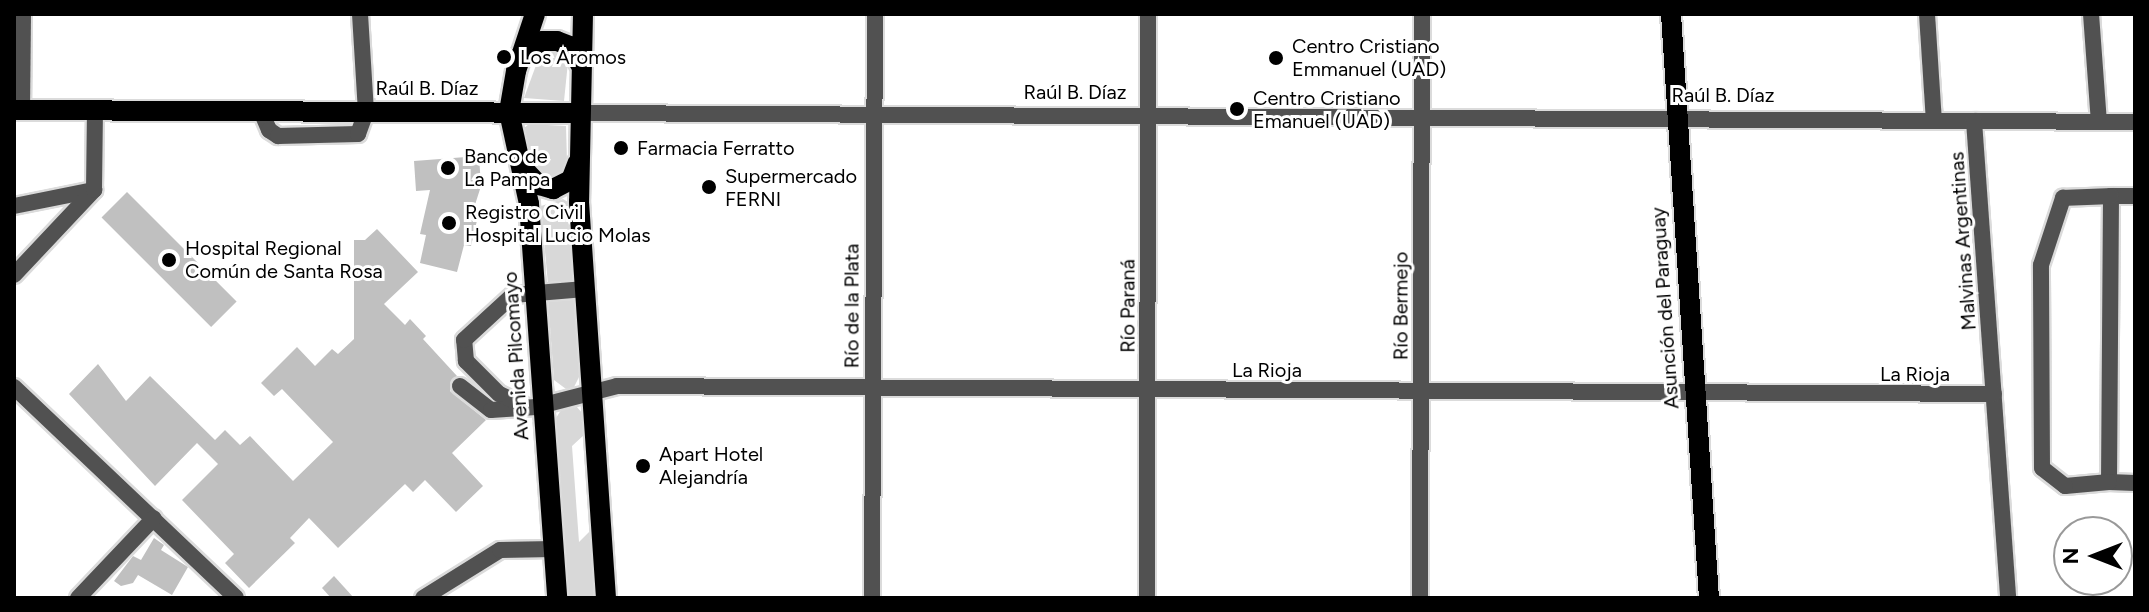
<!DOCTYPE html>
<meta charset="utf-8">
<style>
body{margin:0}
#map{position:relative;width:2149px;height:612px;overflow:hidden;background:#fff;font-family:Figtree,sans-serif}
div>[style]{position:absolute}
.green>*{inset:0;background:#d8d8d8}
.building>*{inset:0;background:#c0c0c0;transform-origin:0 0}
.roads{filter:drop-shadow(2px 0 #dbdbdb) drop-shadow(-2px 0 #dbdbdb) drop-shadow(0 2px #dbdbdb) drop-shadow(0 -2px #dbdbdb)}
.minor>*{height:16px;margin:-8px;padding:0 8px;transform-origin:8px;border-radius:8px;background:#515151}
.major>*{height:20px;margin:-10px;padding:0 10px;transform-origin:10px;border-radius:10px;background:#000}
.dots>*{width:22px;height:22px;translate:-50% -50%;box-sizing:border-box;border:4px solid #fff;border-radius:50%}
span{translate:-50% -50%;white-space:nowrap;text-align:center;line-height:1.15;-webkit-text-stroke:6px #fff;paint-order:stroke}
.poi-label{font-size:20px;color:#000}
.left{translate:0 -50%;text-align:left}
.street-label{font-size:20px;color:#000}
.frame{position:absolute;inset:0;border:16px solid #000;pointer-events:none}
.north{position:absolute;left:2053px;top:516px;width:80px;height:80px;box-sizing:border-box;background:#fff;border:2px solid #999;border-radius:50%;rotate:270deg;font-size:22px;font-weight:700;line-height:32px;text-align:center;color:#000}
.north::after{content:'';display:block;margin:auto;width:28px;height:36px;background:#000;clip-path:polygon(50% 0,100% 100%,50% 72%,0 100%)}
</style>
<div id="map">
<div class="green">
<i style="clip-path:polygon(542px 49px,561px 50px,568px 62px,564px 101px,524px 98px)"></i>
<i style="clip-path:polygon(529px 124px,566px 126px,567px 162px,562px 172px,549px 177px,535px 166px,523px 129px)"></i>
<i style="clip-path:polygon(563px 199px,568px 202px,574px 282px,548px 285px,541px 206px)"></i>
<i style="clip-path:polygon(575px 298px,580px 375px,574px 387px,566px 389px,554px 380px,548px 300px)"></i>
<i style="clip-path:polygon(576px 406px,583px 414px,585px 434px,572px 446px,579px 542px,591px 530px,596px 598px,569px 598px,556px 418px,563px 407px)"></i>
</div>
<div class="building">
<i style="clip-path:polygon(479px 156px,481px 186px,473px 211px,479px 212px,471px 246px,464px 245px,457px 272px,420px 263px,426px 235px,420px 234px,430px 190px,416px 191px,414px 161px)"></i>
<i style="left:127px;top:192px;width:155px;height:36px;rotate:45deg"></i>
<i style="clip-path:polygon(377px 229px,418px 272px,384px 304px,405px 325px,410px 319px,426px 336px,423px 339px,457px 376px,450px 391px,486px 420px,452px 453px,483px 486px,456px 512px,425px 480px,413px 492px,405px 484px,338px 548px,309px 518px,290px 538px,295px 543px,249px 588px,225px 563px,234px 554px,182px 500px,218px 464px,197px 443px,155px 486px,69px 394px,98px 364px,126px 401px,150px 376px,215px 440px,225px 430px,240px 445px,250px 436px,293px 481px,333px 442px,282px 389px,274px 396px,261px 383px,297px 347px,315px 366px,332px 349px,338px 354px,354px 339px,354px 240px,365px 240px)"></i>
<i style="clip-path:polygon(154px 538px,164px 545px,161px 550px,188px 567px,172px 595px,138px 575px,133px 583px,121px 586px,114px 581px,133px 556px,141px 560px)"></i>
<i style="clip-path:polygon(334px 576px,354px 598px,331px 598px,322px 588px)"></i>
</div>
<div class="roads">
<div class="minor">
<i style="left:1927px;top:14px;width:107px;rotate:86.3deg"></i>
<i style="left:2091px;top:14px;width:108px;rotate:85.8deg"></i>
<i style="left:22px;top:110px;width:96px;rotate:-89.4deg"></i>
<i style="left:261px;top:111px;width:21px;rotate:67deg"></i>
<i style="left:269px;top:130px;width:11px;rotate:34deg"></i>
<i style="left:278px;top:136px;width:80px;rotate:-1.4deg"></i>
<i style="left:358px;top:134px;width:23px;rotate:-70deg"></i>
<i style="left:366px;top:112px;width:98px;rotate:-93.5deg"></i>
<i style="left:579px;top:113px;width:1556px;rotate:0.33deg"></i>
<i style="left:1974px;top:121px;width:478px;rotate:85.9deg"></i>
<i style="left:2135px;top:196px;width:24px;rotate:180deg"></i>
<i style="left:2111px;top:196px;width:286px;rotate:90.4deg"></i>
<i style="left:2109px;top:482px;width:26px;rotate:2deg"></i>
<i style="left:14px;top:206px;width:82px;rotate:-11.3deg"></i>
<i style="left:14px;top:275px;width:117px;rotate:-46.7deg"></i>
<i style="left:94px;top:190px;width:80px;rotate:-89.3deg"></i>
<i style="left:460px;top:386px;width:39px;rotate:38deg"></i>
<i style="left:491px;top:410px;width:45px;rotate:-3.8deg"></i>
<i style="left:536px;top:407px;width:84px;rotate:-14.5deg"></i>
<i style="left:617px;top:386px;width:1377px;rotate:0.33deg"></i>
<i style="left:14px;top:387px;width:306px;rotate:43.5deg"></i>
<i style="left:523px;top:405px;width:26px;rotate:-155deg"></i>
<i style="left:499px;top:394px;width:47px;rotate:-135deg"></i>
<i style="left:466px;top:361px;width:21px;rotate:-95deg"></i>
<i style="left:464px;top:340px;width:67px;rotate:-42.6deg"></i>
<i style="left:513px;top:295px;width:72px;rotate:-4.8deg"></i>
<i style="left:2109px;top:482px;width:44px;rotate:174.8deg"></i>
<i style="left:2065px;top:486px;width:29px;rotate:-142deg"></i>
<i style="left:2042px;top:468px;width:203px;rotate:-90.3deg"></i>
<i style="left:2041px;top:265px;width:71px;rotate:-71.8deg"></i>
<i style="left:2063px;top:198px;width:48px;rotate:-2.4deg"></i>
<i style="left:78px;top:598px;width:110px;rotate:-46.5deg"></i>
<i style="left:423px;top:598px;width:91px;rotate:-31.9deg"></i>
<i style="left:500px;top:550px;width:53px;rotate:-1.1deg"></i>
<i style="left:872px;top:598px;width:584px;rotate:-89.71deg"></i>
<i style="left:1147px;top:598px;width:584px;rotate:-89.9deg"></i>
<i style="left:1420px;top:598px;width:584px;rotate:-89.8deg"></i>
</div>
<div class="major">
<i style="left:535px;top:14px;width:60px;rotate:108.4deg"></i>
<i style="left:516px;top:71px;width:42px;rotate:99.7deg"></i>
<i style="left:509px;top:112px;width:94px;rotate:77.7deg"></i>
<i style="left:529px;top:204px;width:395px;rotate:85.9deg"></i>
<i style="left:583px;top:14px;width:188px;rotate:91.2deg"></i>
<i style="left:579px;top:202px;width:397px;rotate:86.1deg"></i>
<i style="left:1671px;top:14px;width:585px;rotate:86.28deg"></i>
<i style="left:521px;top:55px;width:25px;rotate:-34deg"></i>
<i style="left:542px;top:41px;width:15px"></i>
<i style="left:557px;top:41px;width:14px;rotate:21deg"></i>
<i style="left:570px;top:46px;width:21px;rotate:61deg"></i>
<i style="left:14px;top:110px;width:565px;rotate:0.3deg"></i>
<i style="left:522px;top:167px;width:25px;rotate:47deg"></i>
<i style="left:539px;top:185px;width:15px;rotate:16deg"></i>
<i style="left:553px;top:189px;width:20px;rotate:-27deg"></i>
<i style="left:571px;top:180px;width:19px;rotate:-69deg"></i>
</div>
</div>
<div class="dots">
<i style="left:504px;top:57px;background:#000"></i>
<i style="left:1276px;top:58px;background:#000"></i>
<i style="left:1237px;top:109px;background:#000"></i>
<i style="left:621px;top:148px;background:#000"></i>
<i style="left:448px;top:168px;background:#000"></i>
<i style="left:709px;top:187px;background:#000"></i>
<i style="left:449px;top:223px;background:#000"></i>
<i style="left:169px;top:260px;background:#000"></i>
<i style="left:643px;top:466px;background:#000"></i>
</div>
<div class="poi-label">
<span class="left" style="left:1292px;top:58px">Centro Cristiano<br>Emmanuel (UAD)</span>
<span class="left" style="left:520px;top:57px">Los Aromos</span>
<span class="left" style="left:1253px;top:110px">Centro Cristiano<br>Emanuel (UAD)</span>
<span class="left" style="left:637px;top:148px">Farmacia Ferratto</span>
<span class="left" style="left:464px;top:168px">Banco de<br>La Pampa</span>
<span class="left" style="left:725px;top:188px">Supermercado<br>FERNI</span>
<span class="left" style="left:465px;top:224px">Registro Civil<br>Hospital Lucio Molas</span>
<span class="left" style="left:185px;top:260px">Hospital Regional<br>Común de Santa Rosa</span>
<span class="left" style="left:659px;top:466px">Apart Hotel<br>Alejandría</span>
</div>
<div class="street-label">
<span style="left:427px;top:88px">Raúl B. Díaz</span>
<span style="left:1075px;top:92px">Raúl B. Díaz</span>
<span style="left:1723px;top:95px">Raúl B. Díaz</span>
<span style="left:1963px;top:241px;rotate:-94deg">Malvinas Argentinas</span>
<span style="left:852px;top:306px;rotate:-90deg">Río de la Plata</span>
<span style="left:1128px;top:306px;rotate:-90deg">Río Paraná</span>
<span style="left:1401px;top:306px;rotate:-90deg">Río Bermejo</span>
<span style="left:1665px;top:308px;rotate:-94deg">Asunción del Paraguay</span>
<span style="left:516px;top:356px;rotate:-94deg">Avenida Pilcomayo</span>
<span style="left:1267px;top:370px">La Rioja</span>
<span style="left:1915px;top:374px">La Rioja</span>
</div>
<div class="frame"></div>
<div class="north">N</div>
</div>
